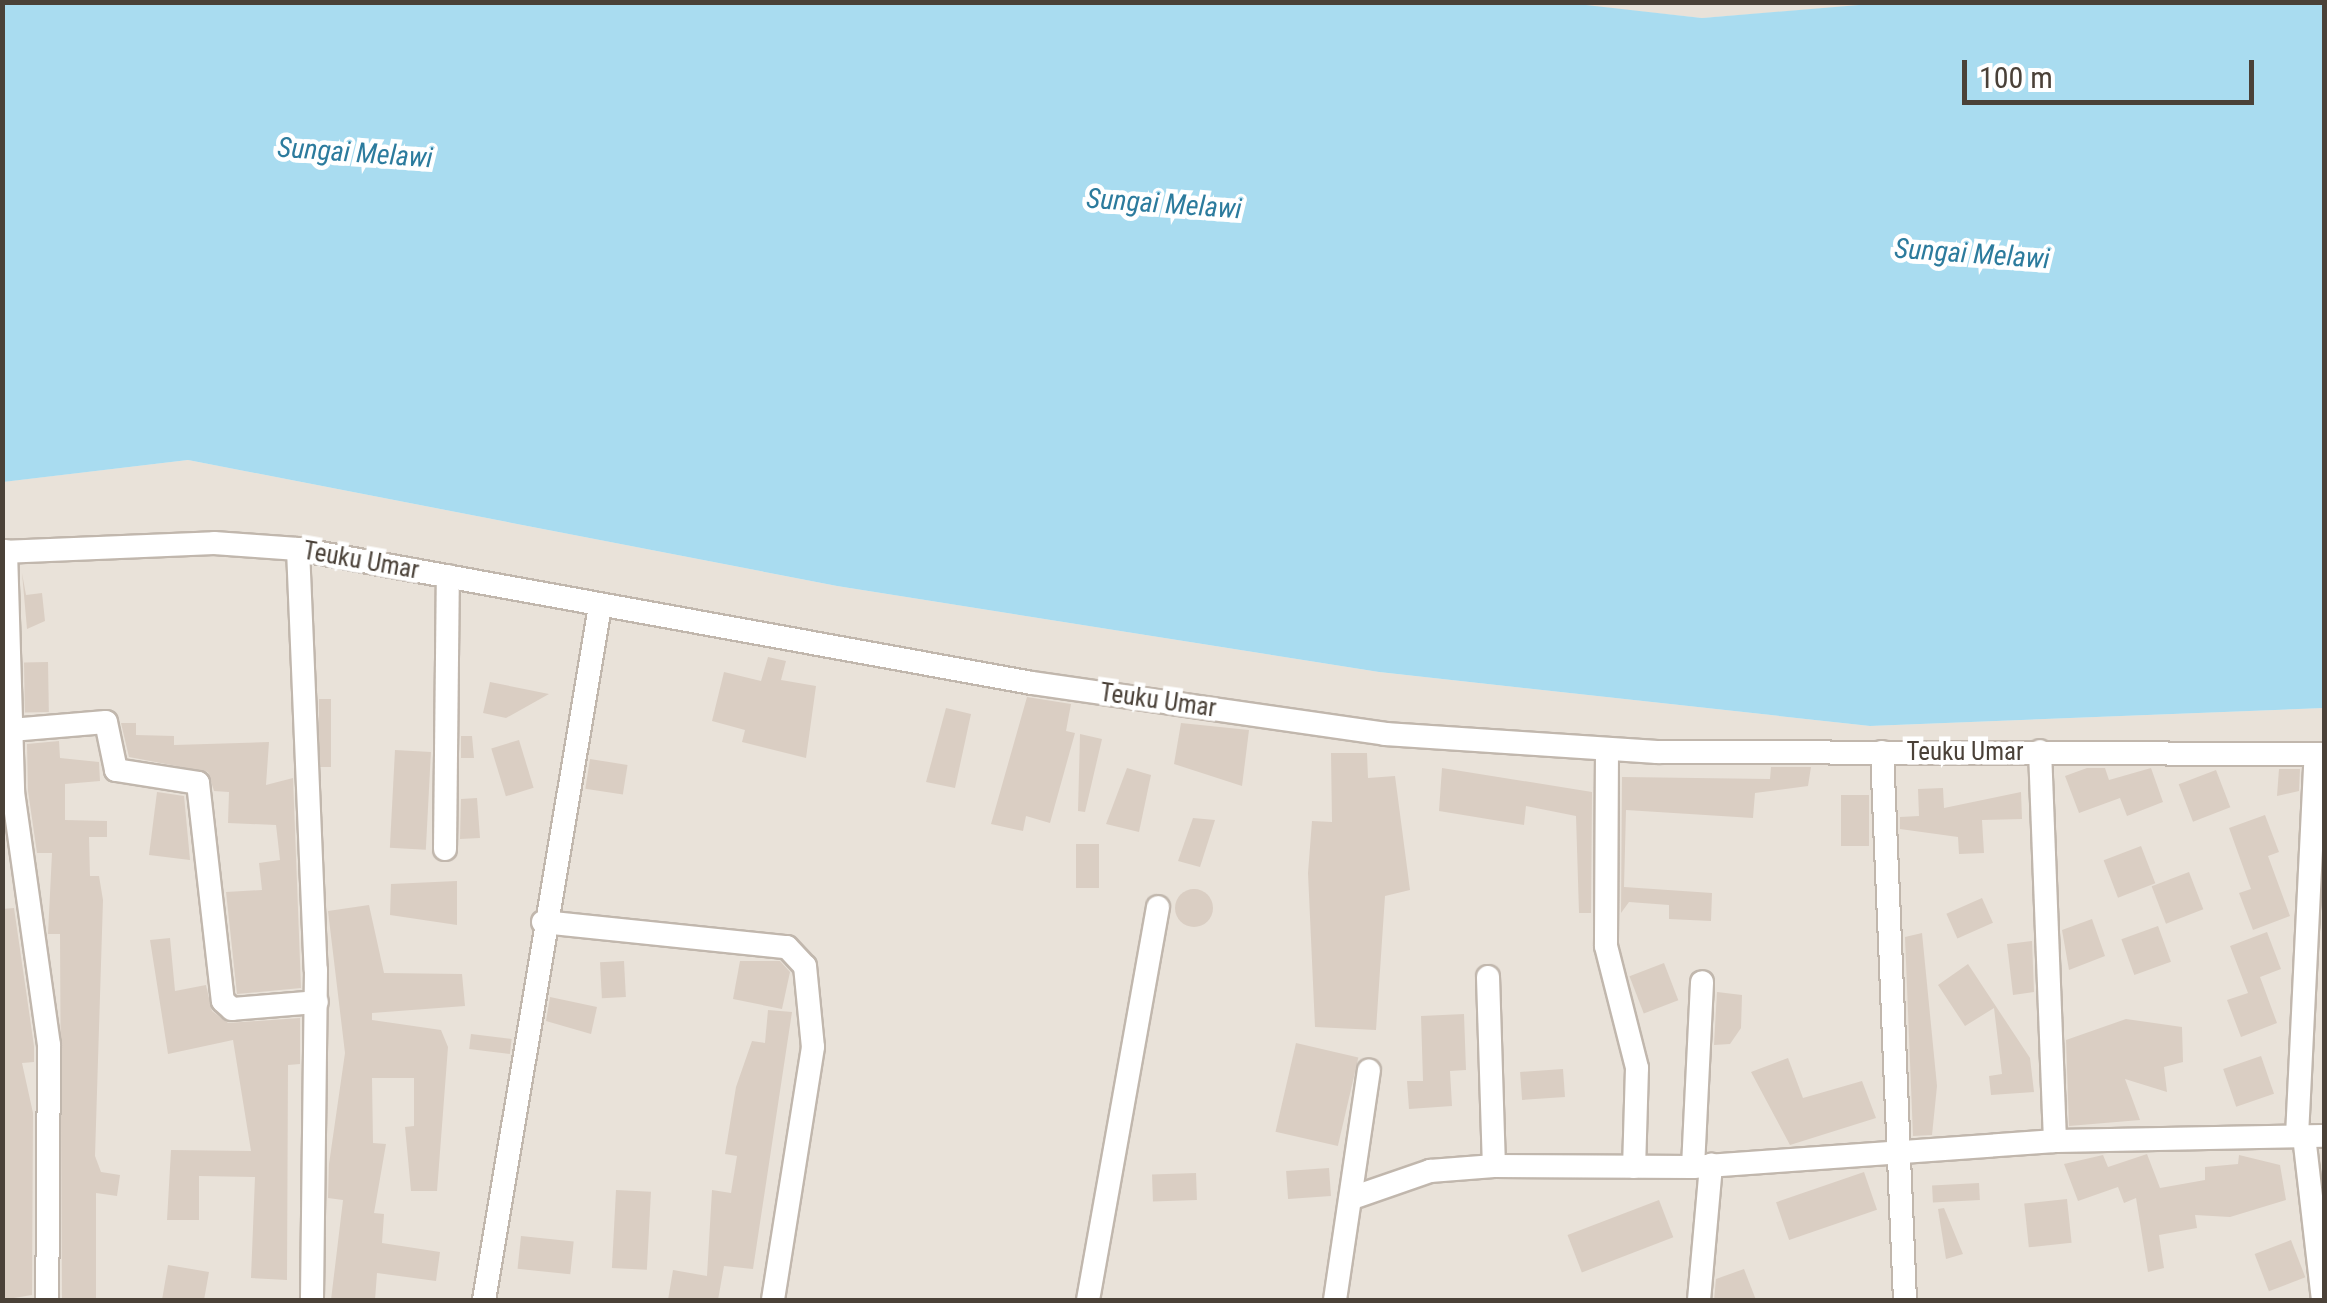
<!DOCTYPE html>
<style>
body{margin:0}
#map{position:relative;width:2327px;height:1303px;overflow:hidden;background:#f5f1eb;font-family:"Roboto Condensed",sans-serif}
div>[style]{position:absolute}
.residential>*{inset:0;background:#e9e2d9}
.water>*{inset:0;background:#a9dcf0}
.building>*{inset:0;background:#dacec3;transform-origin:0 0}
.round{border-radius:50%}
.roads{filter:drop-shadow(2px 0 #c1b7ad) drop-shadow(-2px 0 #c1b7ad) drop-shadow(0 2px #c1b7ad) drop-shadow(0 -2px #c1b7ad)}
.minor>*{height:22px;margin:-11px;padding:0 11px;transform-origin:11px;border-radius:11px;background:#fff}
span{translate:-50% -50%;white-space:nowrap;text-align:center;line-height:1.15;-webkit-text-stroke:9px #fff;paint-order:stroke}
.street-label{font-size:25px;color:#4a4138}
.water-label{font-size:28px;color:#2c7b9d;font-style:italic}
.frame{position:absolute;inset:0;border:5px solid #4a4138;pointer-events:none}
.scale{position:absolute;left:1962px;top:60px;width:292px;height:45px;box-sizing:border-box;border:5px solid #4a4138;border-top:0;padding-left:12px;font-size:30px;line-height:35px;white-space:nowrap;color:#4a4138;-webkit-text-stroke:8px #fff;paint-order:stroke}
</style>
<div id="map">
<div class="residential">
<i style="clip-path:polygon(1559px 3px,1895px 3px,1702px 18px)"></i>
<i style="clip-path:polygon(188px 460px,837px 586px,1379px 672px,1870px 726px,2324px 708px,2324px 1300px,3px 1300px,2px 482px)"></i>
</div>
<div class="water">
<i style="clip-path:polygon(1559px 2px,1702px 18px,1895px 2px,2324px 3px,2324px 708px,1870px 726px,1379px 672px,837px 586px,188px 460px,3px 482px,3px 3px)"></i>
</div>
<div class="building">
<i style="clip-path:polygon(22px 573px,26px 595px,42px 593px,45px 621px,27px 629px)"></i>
<i style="clip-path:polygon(768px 657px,786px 661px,781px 680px,816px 686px,806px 758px,742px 742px,745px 730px,712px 721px,724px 672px,761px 681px)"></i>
<i style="left:48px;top:662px;width:50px;height:24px;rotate:89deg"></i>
<i style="clip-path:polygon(490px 682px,549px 694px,506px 718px,483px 713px)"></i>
<i style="clip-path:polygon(1027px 697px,1071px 704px,1066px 731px,1075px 733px,1050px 823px,1026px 816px,1023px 831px,991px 824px)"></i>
<i style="left:319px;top:699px;width:12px;height:68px"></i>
<i style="clip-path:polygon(946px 708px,971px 714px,955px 788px,926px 782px)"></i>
<i style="clip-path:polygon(121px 723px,136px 723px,136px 735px,174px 736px,174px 745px,269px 742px,266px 785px,293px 778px,301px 988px,237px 994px,226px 892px,262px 890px,259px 863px,280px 860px,276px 825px,228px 823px,229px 792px,214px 791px,208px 772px,129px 757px)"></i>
<i style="clip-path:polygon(1181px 723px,1249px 730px,1242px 786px,1174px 764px)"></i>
<i style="clip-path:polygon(1080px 734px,1102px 739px,1085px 812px,1078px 811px)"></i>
<i style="clip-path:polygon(461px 736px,472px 736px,474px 758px,461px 758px)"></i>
<i style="left:519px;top:740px;width:50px;height:29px;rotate:73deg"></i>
<i style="clip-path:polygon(59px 741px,60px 758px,99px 762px,100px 781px,65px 784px,65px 820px,107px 821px,107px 837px,89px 837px,90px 876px,99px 876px,103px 900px,95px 1156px,101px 1172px,120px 1175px,117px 1196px,96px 1193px,96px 1300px,62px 1300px,60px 934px,48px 934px,52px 853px,37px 853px,28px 791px,27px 744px)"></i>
<i style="left:395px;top:750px;width:36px;height:98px;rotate:3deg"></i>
<i style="clip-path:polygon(1331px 753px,1367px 753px,1368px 778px,1395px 776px,1410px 890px,1385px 896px,1376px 1030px,1315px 1027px,1308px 873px,1312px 821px,1332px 822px)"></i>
<i style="left:590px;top:759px;width:38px;height:30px;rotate:9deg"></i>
<i style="clip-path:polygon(1771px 767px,1811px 767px,1808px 786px,1755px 793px,1753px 818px,1626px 810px,1624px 887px,1712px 893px,1711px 921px,1669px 919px,1669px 905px,1629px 902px,1621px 913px,1622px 777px,1770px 779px)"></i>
<i style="clip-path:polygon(1127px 768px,1151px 775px,1139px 832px,1106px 824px)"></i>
<i style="clip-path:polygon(1442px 768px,1592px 792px,1591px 913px,1579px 913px,1576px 816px,1526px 806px,1524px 825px,1439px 811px)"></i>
<i style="clip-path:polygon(2087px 768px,2105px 768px,2109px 780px,2151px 768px,2163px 802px,2127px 816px,2120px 798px,2079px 813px,2065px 776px)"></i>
<i style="clip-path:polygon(2279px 769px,2300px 769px,2299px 791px,2277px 796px)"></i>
<i style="left:2216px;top:770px;width:40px;height:40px;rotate:69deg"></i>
<i style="clip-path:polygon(1943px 788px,1944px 808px,2021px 792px,2022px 819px,1982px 820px,1984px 853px,1959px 854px,1958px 837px,1900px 829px,1900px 817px,1919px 816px,1918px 789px)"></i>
<i style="clip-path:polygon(157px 792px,184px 796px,190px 860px,149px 855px)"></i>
<i style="left:1841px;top:795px;width:28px;height:51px"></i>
<i style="clip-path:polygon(477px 798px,480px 838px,460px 839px,461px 799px)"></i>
<i style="clip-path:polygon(2265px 815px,2279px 852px,2268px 856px,2290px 916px,2253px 930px,2239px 893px,2251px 889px,2229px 828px)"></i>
<i style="clip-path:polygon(1193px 818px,1215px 820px,1200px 867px,1178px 861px)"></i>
<i style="left:1076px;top:844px;width:23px;height:44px"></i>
<i style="left:2141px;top:846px;width:40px;height:40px;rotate:69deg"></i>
<i style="left:2189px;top:872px;width:40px;height:40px;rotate:69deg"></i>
<i style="clip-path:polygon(457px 881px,457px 925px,390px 915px,391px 884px)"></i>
<i class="round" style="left:1175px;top:889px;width:38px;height:38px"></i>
<i style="left:1982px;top:898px;width:27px;height:39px;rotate:66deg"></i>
<i style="clip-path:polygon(369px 905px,384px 973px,462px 974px,465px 1006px,372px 1013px,372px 1020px,441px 1030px,448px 1047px,437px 1191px,411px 1191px,405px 1127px,414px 1126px,414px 1078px,372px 1078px,373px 1143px,386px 1144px,374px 1213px,384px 1214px,382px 1243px,440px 1252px,436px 1281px,377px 1273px,375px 1300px,331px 1300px,343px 1200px,328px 1198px,329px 1164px,345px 1053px,328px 911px)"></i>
<i style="clip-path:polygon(14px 908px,34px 1046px,34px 1062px,22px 1063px,33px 1113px,32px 1295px,2px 1300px,2px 909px)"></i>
<i style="clip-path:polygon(2092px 919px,2105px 956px,2069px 970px,2062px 930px)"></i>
<i style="left:2158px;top:926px;width:38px;height:39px;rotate:70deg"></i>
<i style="clip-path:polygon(2267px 932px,2281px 969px,2260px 977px,2277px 1023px,2241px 1037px,2227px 1000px,2248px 993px,2230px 946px)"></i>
<i style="clip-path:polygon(1922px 933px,1937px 1086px,1932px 1135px,1913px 1136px,1905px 937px)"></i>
<i style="clip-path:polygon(170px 938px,175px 991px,206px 985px,212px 1011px,228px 1023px,300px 1018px,300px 1064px,288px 1065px,287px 1280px,251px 1278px,255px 1177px,199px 1176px,199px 1220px,167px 1220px,171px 1150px,251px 1151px,233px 1040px,168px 1054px,150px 940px)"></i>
<i style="clip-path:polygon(2032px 941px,2034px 992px,2013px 995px,2007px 944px)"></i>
<i style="left:624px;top:961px;width:36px;height:24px;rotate:87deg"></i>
<i style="clip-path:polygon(740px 961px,780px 961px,790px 972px,782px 1009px,733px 999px)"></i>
<i style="left:1664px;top:963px;width:40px;height:37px;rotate:69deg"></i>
<i style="clip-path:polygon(1968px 964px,2030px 1058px,2034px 1092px,1991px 1095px,1989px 1076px,2002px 1074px,1994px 1008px,1965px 1026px,1938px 985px)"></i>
<i style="clip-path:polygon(1717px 992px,1742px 995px,1741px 1028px,1730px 1044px,1714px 1045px)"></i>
<i style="clip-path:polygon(550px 997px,597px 1007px,591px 1034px,546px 1021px)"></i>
<i style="clip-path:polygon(768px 1010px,792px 1012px,753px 1269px,724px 1266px,718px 1300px,668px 1300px,673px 1270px,707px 1276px,712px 1190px,731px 1193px,737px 1156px,725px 1154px,736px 1087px,752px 1041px,765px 1043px)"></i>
<i style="clip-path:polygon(1464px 1014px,1466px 1070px,1450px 1071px,1452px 1106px,1409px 1109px,1407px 1081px,1423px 1081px,1421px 1016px)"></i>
<i style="clip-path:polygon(2126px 1019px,2182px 1027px,2183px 1062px,2164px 1067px,2167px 1092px,2125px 1079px,2140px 1120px,2069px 1126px,2066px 1040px)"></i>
<i style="left:471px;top:1034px;width:41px;height:15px;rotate:7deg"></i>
<i style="left:1296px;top:1043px;width:64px;height:91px;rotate:13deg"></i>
<i style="left:2261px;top:1056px;width:40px;height:40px;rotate:71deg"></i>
<i style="clip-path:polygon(1788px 1058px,1803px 1098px,1862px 1081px,1876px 1118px,1790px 1145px,1751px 1072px)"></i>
<i style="left:1563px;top:1069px;width:28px;height:43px;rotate:86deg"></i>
<i style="clip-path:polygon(2147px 1154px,2160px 1188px,2205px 1180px,2205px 1167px,2238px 1164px,2239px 1155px,2280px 1165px,2286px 1200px,2230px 1217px,2195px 1215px,2197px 1228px,2159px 1235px,2164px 1268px,2148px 1272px,2136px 1198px,2124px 1203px,2118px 1187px,2078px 1201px,2064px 1164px,2103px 1155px,2108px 1167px)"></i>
<i style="left:1329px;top:1168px;width:28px;height:43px;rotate:86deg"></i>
<i style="left:1864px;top:1172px;width:40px;height:93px;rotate:71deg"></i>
<i style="left:1196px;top:1173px;width:27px;height:44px;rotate:88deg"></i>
<i style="left:1979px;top:1183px;width:17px;height:47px;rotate:87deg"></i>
<i style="left:616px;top:1190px;width:35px;height:78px;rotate:3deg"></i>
<i style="left:2067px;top:1199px;width:44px;height:43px;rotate:84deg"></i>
<i style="left:1659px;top:1200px;width:40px;height:98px;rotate:69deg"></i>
<i style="clip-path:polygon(1944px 1208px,1963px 1254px,1946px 1259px,1938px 1209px)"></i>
<i style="left:521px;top:1236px;width:53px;height:33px;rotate:6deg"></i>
<i style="left:2291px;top:1240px;width:40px;height:39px;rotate:69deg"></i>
<i style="clip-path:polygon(168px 1265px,209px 1272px,204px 1300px,162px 1300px)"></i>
<i style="clip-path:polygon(1744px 1269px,1756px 1300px,1714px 1300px,1716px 1279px)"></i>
</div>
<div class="roads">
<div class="minor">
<i style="left:298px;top:549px;width:421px;rotate:87.6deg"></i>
<i style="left:316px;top:970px;width:330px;rotate:90.7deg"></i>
<i style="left:6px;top:551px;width:241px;rotate:88.3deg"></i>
<i style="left:13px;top:792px;width:256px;rotate:81.9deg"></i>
<i style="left:49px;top:1045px;width:255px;rotate:90.4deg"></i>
<i style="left:2px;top:552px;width:212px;rotate:-2.4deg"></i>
<i style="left:214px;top:543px;width:84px;rotate:4.1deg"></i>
<i style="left:298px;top:549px;width:746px;rotate:10.35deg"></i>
<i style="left:1032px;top:683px;width:357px;rotate:8.2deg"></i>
<i style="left:1385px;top:734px;width:273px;rotate:3.8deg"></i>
<i style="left:1657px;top:752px;width:667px;rotate:0.17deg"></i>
<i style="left:11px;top:730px;width:95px;rotate:-4.8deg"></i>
<i style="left:106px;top:722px;width:49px;rotate:78.2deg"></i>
<i style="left:116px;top:770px;width:83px;rotate:9deg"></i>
<i style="left:198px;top:783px;width:219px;rotate:83.5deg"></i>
<i style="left:223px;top:1001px;width:12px;rotate:42deg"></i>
<i style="left:232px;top:1009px;width:85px;rotate:-4.7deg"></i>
<i style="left:1607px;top:749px;width:197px;rotate:90.3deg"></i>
<i style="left:1606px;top:946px;width:126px;rotate:75.7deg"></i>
<i style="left:1637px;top:1068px;width:99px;rotate:91.7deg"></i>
<i style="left:1882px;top:752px;width:548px;rotate:87.6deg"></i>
<i style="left:445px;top:849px;width:273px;rotate:-89.4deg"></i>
<i style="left:543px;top:922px;width:245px;rotate:5.9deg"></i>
<i style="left:787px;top:947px;width:26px;rotate:47deg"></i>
<i style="left:805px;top:966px;width:81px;rotate:84.4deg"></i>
<i style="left:813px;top:1047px;width:256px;rotate:99deg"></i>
<i style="left:1488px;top:977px;width:189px;rotate:88.2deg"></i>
<i style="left:1494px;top:1166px;width:199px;rotate:0.3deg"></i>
<i style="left:1693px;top:1167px;width:363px;rotate:-4.1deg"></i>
<i style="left:2055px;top:1141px;width:390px;rotate:-92.2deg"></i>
<i style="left:2297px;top:1136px;width:382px;rotate:-87.2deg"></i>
<i style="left:2304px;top:1136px;width:165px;rotate:83.4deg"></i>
<i style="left:2055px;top:1141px;width:269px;rotate:-1.1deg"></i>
<i style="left:1693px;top:1167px;width:185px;rotate:-87.2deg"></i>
<i style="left:1352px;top:1198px;width:83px;rotate:-19.1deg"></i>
<i style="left:1430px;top:1171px;width:64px;rotate:-4.5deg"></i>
<i style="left:484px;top:1300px;width:704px;rotate:-80.51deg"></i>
<i style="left:1088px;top:1300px;width:399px;rotate:-79.9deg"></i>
<i style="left:1335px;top:1300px;width:232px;rotate:-81.6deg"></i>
<i style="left:1699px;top:1300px;width:136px;rotate:-84.9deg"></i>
</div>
</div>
<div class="street-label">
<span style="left:361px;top:561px;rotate:10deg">Teuku Umar</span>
<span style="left:1158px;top:701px;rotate:8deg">Teuku Umar</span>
<span style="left:1965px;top:752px">Teuku Umar</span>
</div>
<div class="water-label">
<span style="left:355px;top:153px;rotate:4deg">Sungai Melawi</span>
<span style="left:1164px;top:204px;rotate:4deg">Sungai Melawi</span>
<span style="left:1972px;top:254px;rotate:4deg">Sungai Melawi</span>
</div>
<div class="frame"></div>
<div class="scale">100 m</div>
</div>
